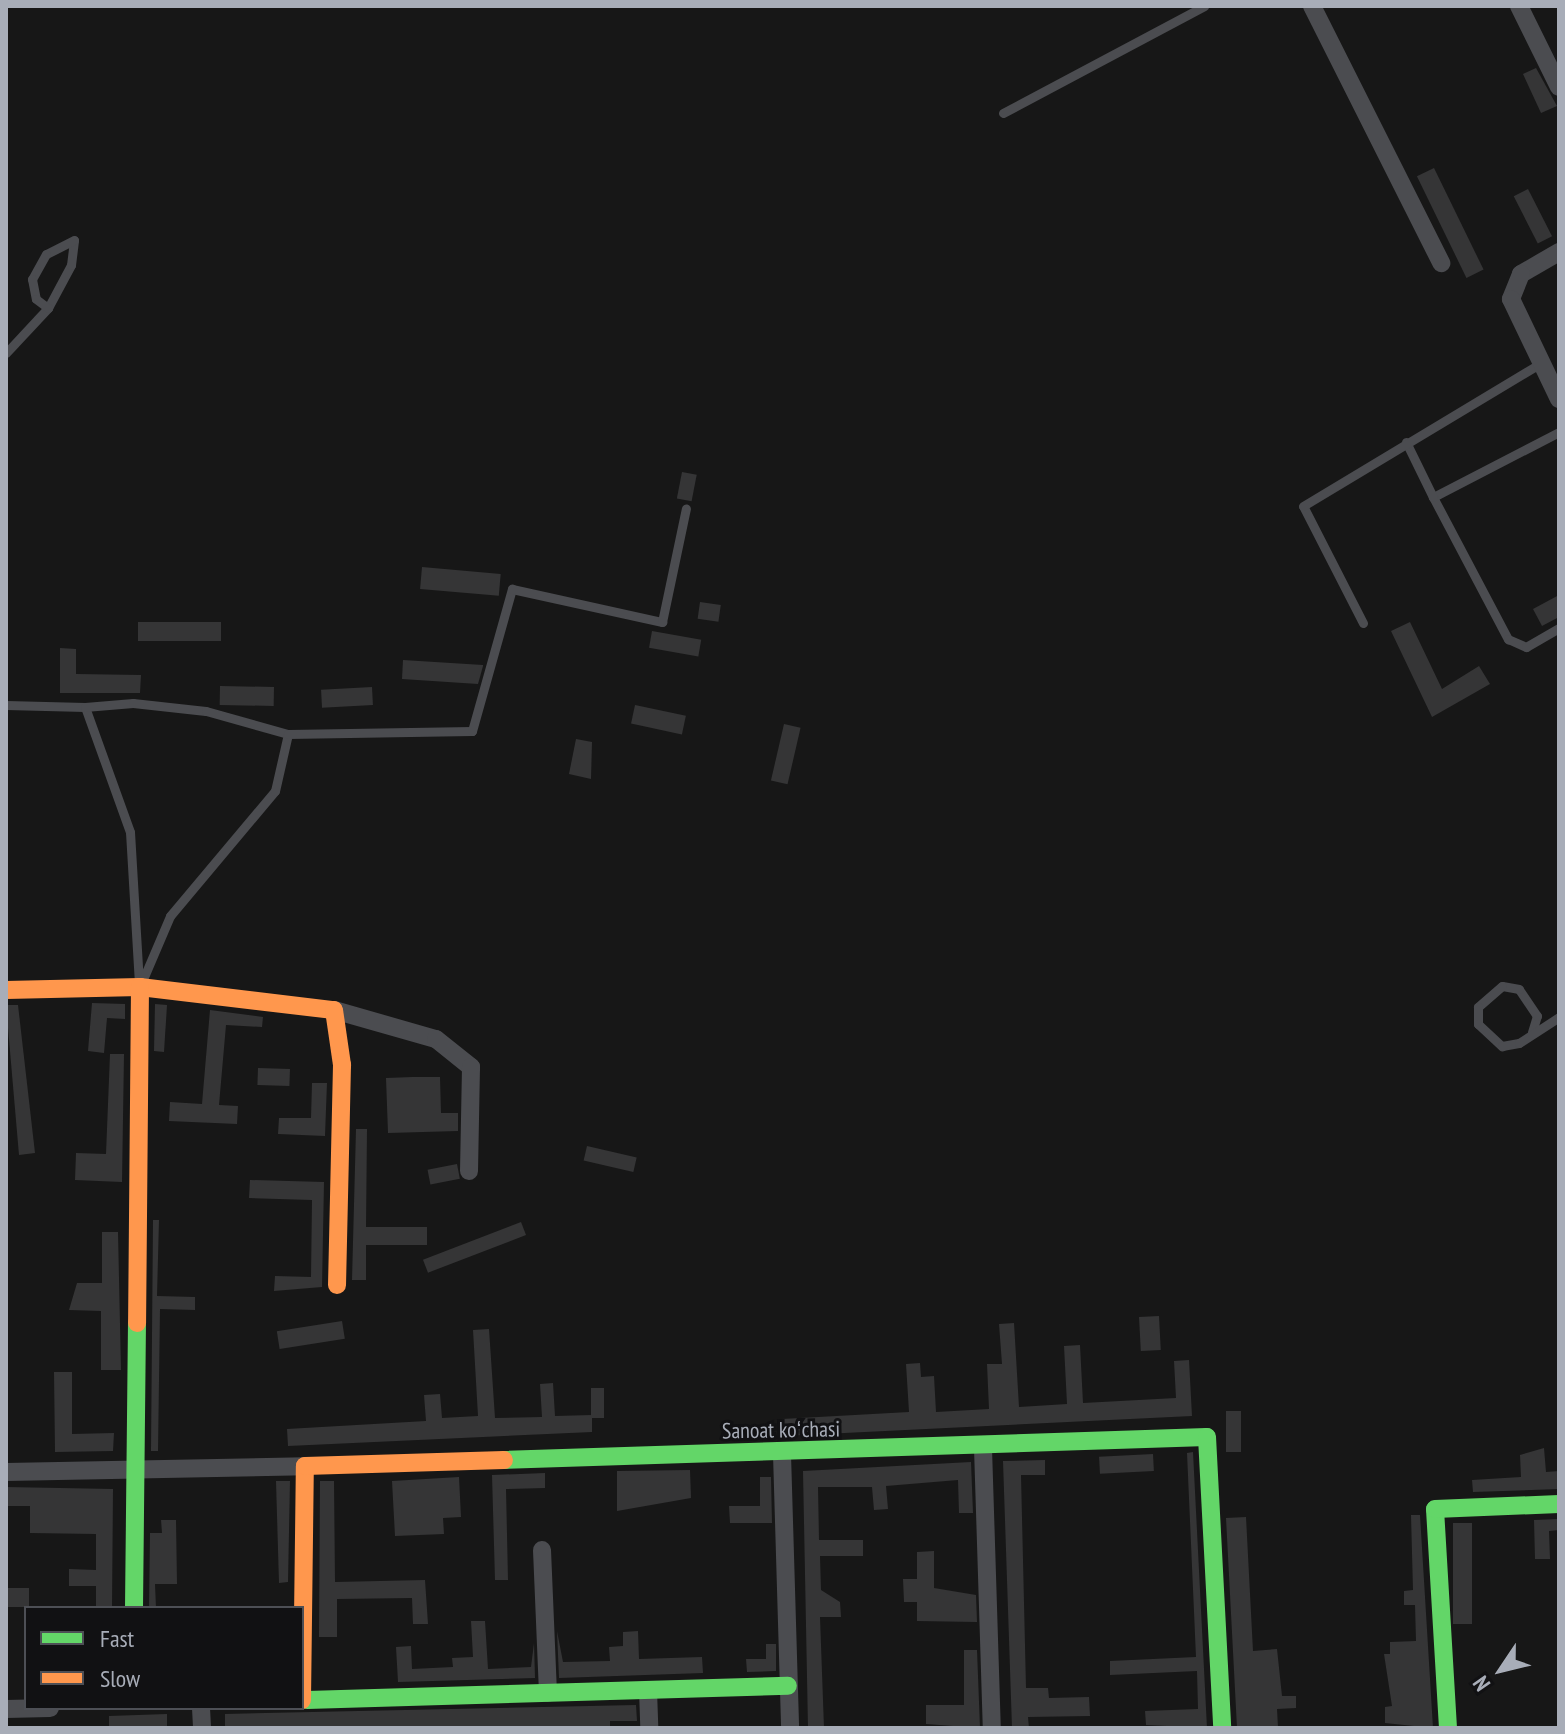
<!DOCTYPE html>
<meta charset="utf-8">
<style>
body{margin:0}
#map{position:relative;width:1565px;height:1734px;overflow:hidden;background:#171717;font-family:"PT Sans Narrow",sans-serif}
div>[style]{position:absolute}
.building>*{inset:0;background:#353536;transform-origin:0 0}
.lane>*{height:9px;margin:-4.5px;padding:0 4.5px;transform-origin:4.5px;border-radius:4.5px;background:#4b4c50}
.street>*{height:18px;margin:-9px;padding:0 9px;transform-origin:9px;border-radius:9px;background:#4b4c50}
.fast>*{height:18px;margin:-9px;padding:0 9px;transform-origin:9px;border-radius:9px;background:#63d668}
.slow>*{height:18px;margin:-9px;padding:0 9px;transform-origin:9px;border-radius:9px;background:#ff974d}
span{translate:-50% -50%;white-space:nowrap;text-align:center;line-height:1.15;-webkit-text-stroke:6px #111113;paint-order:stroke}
.street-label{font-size:22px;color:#a8adb8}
.frame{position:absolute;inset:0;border:8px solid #a8adb8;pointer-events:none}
.legend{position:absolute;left:24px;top:1606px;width:280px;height:104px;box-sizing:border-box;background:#111113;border:2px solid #4d4f55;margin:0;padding:10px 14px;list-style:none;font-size:24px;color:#a8adb8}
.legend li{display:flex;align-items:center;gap:16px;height:40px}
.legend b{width:40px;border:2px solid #4d4f55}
.north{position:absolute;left:1461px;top:1630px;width:80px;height:80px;-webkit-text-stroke:6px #111113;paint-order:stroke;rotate:235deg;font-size:22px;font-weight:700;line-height:32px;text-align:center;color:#a8adb8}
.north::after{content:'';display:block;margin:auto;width:28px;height:36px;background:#a8adb8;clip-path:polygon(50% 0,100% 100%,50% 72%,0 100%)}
</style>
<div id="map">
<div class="building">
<i style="clip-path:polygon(1536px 68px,1557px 106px,1541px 113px,1523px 74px)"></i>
<i style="left:1434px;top:168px;width:113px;height:19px;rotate:64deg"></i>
<i style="left:1528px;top:189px;width:53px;height:16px;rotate:63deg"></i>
<i style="left:682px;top:472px;width:15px;height:27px;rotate:11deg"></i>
<i style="left:422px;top:567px;width:79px;height:22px;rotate:5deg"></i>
<i style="clip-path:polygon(1559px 595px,1559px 617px,1542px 626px,1533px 609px)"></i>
<i style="left:700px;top:602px;width:21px;height:17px;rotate:8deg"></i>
<i style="left:138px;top:622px;width:83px;height:19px"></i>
<i style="clip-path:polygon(1410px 622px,1442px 689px,1479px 666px,1490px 684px,1432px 717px,1391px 631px)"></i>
<i style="left:652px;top:631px;width:50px;height:17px;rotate:10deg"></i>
<i style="clip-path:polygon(60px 648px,76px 649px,76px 674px,141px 675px,140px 693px,60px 693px)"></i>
<i style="clip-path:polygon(403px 660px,483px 665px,483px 666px,478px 684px,402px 679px)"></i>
<i style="left:220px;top:686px;width:54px;height:19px;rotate:1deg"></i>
<i style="left:372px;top:687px;width:18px;height:51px;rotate:87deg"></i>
<i style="left:635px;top:705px;width:52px;height:19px;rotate:12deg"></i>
<i style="left:784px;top:724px;width:17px;height:58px;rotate:13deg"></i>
<i style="clip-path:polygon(576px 739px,592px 742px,591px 779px,569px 774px)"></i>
<i style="clip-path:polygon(92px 1003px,125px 1004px,125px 1019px,107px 1018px,104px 1053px,88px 1051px)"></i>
<i style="clip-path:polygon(155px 1004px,167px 1005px,164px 1052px,154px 1051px)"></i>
<i style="clip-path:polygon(6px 1005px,18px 1005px,35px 1153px,19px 1155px)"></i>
<i style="clip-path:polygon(210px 1010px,263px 1017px,262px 1027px,226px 1025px,219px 1105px,238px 1106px,237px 1124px,169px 1121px,170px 1102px,202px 1104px)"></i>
<i style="clip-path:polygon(110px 1054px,124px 1054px,122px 1182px,75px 1180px,76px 1153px,106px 1154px)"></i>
<i style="left:258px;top:1068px;width:32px;height:17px;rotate:2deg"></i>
<i style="clip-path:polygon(413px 1077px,440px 1077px,441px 1113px,458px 1113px,458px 1131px,388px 1133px,386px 1078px)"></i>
<i style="clip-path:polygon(312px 1083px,327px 1083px,325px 1136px,278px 1134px,279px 1118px,311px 1118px)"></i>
<i style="clip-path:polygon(356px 1129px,367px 1129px,366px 1227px,427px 1227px,427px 1245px,366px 1245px,366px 1280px,352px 1280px)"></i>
<i style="left:587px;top:1146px;width:51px;height:15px;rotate:13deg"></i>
<i style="left:457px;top:1164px;width:15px;height:30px;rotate:79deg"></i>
<i style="clip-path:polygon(250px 1180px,324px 1182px,322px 1287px,274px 1291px,275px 1276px,311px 1277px,312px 1200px,249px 1198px)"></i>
<i style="clip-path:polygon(153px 1220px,159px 1220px,157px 1296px,195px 1297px,195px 1310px,160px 1309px,158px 1451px,151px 1451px)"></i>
<i style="left:521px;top:1222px;width:14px;height:105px;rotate:69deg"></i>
<i style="clip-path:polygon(102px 1232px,118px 1232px,121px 1370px,101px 1370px,101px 1311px,69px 1310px,77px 1283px,102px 1283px)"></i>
<i style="left:1159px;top:1316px;width:34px;height:20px;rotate:87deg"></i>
<i style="left:342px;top:1321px;width:18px;height:66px;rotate:81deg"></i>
<i style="clip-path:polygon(1014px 1323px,1019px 1407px,1067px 1404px,1064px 1346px,1080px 1345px,1083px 1403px,1176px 1398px,1174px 1361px,1189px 1360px,1192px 1416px,783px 1436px,782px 1419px,909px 1412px,906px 1364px,920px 1363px,921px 1377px,934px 1376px,936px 1412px,989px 1409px,987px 1364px,1002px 1364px,999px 1324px)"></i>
<i style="clip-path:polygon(489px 1329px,495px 1418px,542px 1417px,540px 1384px,553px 1383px,555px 1416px,592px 1415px,592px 1432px,288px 1446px,287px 1429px,426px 1421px,424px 1395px,440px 1394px,442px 1418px,478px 1416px,473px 1330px)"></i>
<i style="clip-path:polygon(54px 1372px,72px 1372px,72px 1434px,114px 1433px,113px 1451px,55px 1452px)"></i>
<i style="left:591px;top:1388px;width:13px;height:30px"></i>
<i style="left:1226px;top:1411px;width:15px;height:41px"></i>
<i style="clip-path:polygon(1544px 1448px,1546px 1472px,1559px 1471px,1559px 1489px,1473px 1492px,1472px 1480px,1521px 1477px,1520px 1455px)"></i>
<i style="clip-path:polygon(1193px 1452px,1207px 1728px,1146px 1725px,1145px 1711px,1198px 1709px,1197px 1671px,1110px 1675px,1110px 1661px,1196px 1657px,1187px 1453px)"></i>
<i style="left:1153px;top:1454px;width:17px;height:54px;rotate:87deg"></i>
<i style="clip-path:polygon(1045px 1460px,1045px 1475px,1021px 1475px,1026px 1688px,1048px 1688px,1049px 1698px,1089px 1697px,1090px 1716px,1028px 1717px,1029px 1728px,1012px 1728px,1003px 1461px)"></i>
<i style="clip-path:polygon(971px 1462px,973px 1513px,959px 1513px,958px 1480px,886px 1486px,888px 1509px,874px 1510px,872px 1487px,818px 1487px,819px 1540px,863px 1540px,863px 1556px,820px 1556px,821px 1590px,840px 1602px,841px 1617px,820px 1617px,824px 1728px,808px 1728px,803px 1471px)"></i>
<i style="clip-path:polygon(690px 1470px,691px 1498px,617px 1511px,617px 1471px)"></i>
<i style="clip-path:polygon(545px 1473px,545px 1488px,506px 1489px,508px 1580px,495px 1580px,492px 1475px)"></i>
<i style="clip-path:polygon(459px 1477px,461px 1517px,443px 1518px,444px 1534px,395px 1536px,392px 1481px)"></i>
<i style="clip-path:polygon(760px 1477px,771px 1477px,772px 1523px,730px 1523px,729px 1506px,760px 1506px)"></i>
<i style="clip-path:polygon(276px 1481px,290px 1481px,288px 1582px,279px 1583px)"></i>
<i style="clip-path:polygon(320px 1481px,334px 1481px,335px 1582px,425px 1580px,428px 1624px,413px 1624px,412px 1598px,337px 1599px,337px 1637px,319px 1637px)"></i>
<i style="clip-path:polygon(6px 1487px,113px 1489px,112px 1608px,96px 1608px,96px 1586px,69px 1586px,69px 1569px,96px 1570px,96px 1534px,30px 1533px,30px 1506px,6px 1506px)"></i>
<i style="clip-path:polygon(1411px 1515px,1420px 1515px,1433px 1728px,1385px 1723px,1385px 1707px,1392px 1706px,1384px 1654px,1390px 1654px,1390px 1642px,1416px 1641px,1415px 1605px,1404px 1605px,1404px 1591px,1413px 1590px)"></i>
<i style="clip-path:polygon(1246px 1517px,1253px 1651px,1277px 1649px,1282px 1696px,1296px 1696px,1296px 1708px,1277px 1709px,1278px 1727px,1237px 1728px,1226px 1518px)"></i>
<i style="clip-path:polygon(1559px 1519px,1559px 1530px,1549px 1531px,1550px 1559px,1535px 1559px,1534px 1520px)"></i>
<i style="clip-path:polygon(161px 1520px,176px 1520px,177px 1584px,155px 1584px,156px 1608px,149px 1608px,150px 1533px,162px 1533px)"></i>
<i style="left:1453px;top:1523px;width:19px;height:101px"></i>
<i style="clip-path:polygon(934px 1551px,934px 1588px,976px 1595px,977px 1622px,917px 1621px,917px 1602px,904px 1602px,903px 1579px,917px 1579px,917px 1552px)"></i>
<i style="left:6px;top:1588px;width:23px;height:19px"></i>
<i style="clip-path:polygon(471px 1621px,485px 1621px,488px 1669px,531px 1667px,534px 1643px,535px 1678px,398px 1682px,396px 1647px,411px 1646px,412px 1669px,453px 1667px,452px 1658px,473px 1657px)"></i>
<i style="clip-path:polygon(557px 1631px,563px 1662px,610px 1661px,609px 1647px,623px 1646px,623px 1632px,638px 1631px,639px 1659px,702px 1657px,703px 1673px,559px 1678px)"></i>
<i style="clip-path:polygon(766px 1644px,776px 1644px,776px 1671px,747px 1672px,746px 1659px,766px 1659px)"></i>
<i style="clip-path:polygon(964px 1650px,977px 1650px,980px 1728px,926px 1724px,926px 1705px,964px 1705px)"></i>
<i style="clip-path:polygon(636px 1705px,637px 1721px,610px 1721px,610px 1728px,225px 1728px,225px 1714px)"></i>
<i style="clip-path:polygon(167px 1714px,167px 1728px,109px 1728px,109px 1716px)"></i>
</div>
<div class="lane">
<i style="left:1003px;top:113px;width:228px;rotate:-28deg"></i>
<i style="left:6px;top:353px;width:62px;rotate:-47deg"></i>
<i style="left:48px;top:308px;width:49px;rotate:-61.9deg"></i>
<i style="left:71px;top:265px;width:25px;rotate:-83deg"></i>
<i style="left:74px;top:240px;width:31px;rotate:153deg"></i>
<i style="left:46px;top:254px;width:29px;rotate:119deg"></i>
<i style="left:32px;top:279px;width:20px;rotate:79deg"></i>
<i style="left:36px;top:299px;width:15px;rotate:37deg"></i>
<i style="left:1559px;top:432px;width:142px;rotate:152.7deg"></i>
<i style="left:1433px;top:497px;width:161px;rotate:62.2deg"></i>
<i style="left:1508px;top:639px;width:20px;rotate:24deg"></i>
<i style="left:1526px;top:647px;width:38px;rotate:-30deg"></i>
<i style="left:1406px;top:442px;width:61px;rotate:63.9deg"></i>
<i style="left:1363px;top:623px;width:131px;rotate:-117.1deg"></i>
<i style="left:1303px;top:506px;width:278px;rotate:-31deg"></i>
<i style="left:6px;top:705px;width:79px;rotate:1.5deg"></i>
<i style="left:85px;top:707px;width:133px;rotate:70.2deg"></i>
<i style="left:130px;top:832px;width:152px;rotate:86.6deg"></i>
<i style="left:85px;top:707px;width:48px;rotate:-4.8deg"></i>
<i style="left:133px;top:703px;width:73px;rotate:6.3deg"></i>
<i style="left:206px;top:711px;width:85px;rotate:15.7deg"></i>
<i style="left:141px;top:984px;width:74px;rotate:-66.9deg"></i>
<i style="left:170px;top:916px;width:163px;rotate:-50deg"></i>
<i style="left:275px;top:791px;width:58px;rotate:-77.2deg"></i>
<i style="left:288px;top:734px;width:184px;rotate:-0.9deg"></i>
<i style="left:472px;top:731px;width:148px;rotate:-74.3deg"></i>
<i style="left:512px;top:589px;width:154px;rotate:12.4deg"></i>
<i style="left:662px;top:622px;width:116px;rotate:-78.1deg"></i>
<i style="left:1532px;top:1032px;width:17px;rotate:-73deg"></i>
<i style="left:1537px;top:1016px;width:32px;rotate:-124deg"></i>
<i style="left:1519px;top:989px;width:17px;rotate:-170deg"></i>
<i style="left:1502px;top:986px;width:32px;rotate:139deg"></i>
<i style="left:1478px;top:1007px;width:17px;rotate:90deg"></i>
<i style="left:1478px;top:1024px;width:33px;rotate:43deg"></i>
<i style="left:1502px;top:1046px;width:17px;rotate:-10deg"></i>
<i style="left:1519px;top:1043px;width:48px;rotate:-33deg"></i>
</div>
<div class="street">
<i style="left:1312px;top:6px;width:288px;rotate:63.3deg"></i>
<i style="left:1519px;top:6px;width:90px;rotate:63.7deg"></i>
<i style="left:1559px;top:252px;width:44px;rotate:149.9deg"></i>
<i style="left:1521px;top:274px;width:27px;rotate:112deg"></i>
<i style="left:1511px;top:299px;width:111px;rotate:64.4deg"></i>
<i style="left:334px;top:1010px;width:106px;rotate:15.9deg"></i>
<i style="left:436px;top:1039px;width:45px;rotate:38.7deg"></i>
<i style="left:471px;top:1067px;width:104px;rotate:91.1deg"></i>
<i style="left:983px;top:1448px;width:280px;rotate:88.2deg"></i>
<i style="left:782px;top:1454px;width:274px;rotate:88.3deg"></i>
<i style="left:6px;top:1472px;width:299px;rotate:-1.1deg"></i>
<i style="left:542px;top:1550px;width:143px;rotate:87.6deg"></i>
<i style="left:648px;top:1690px;width:38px;rotate:88deg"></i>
<i style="left:201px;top:1708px;width:20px;rotate:87deg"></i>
<i style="left:6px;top:1709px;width:44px;rotate:-1.3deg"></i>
</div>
<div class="fast">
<i style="left:504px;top:1460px;width:703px;rotate:-1.87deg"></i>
<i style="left:1207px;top:1437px;width:291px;rotate:87deg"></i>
<i style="left:134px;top:1608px;width:285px;rotate:-89.4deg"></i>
<i style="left:307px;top:1700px;width:481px;rotate:-1.7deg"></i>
<i style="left:1448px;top:1728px;width:219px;rotate:-93.4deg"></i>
<i style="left:1435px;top:1509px;width:124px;rotate:-2.3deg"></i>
</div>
<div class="slow">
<i style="left:140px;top:987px;width:195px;rotate:6.8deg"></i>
<i style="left:334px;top:1010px;width:56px;rotate:81.7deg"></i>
<i style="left:342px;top:1065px;width:220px;rotate:91.3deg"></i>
<i style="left:6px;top:990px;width:134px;rotate:-1.3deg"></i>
<i style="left:140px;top:987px;width:336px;rotate:90.5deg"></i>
<i style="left:302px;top:1700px;width:234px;rotate:-89.3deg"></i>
<i style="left:305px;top:1466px;width:199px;rotate:-1.7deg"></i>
</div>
<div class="street-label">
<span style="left:781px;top:1430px;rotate:-1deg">Sanoat koʻchasi</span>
</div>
<div class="frame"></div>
<ul class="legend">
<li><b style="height:10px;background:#63d668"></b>Fast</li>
<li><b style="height:10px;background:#ff974d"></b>Slow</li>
</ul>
<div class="north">N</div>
</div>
